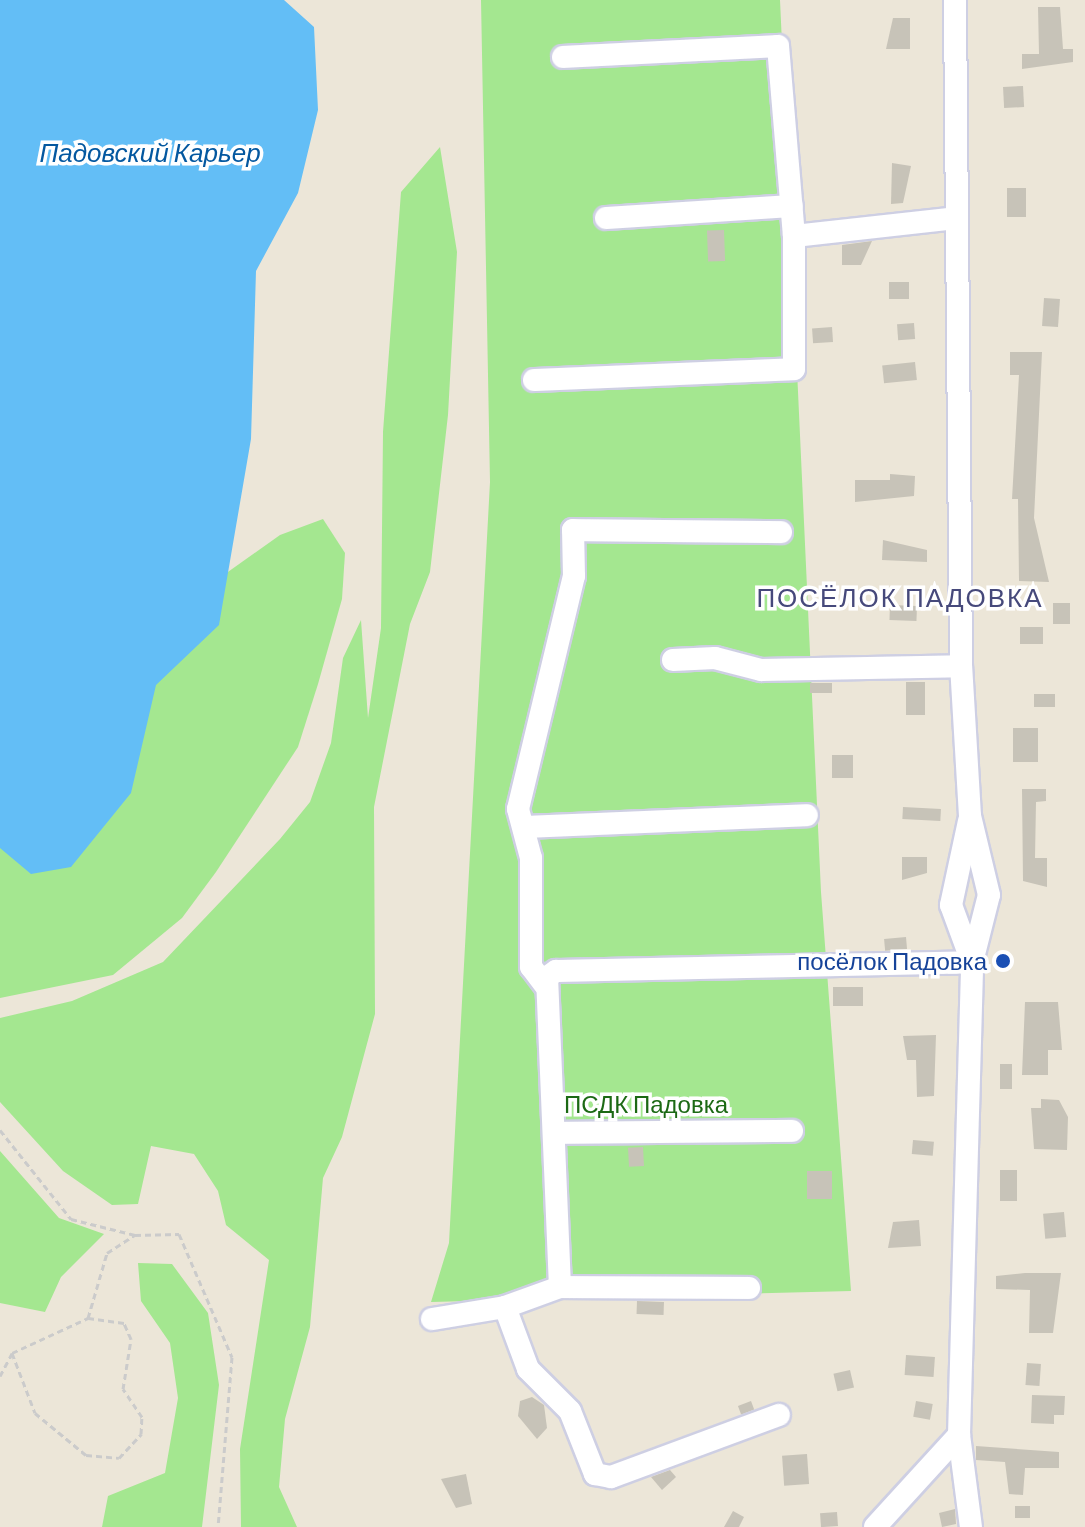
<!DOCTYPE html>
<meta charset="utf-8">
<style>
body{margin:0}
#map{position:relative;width:1085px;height:1527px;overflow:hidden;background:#ece6d8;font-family:Barlow,sans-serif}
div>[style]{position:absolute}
.green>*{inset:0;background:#a4e790}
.water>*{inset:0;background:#63bef6}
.building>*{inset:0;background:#c7c3b8;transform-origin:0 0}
.path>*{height:3px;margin-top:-1.5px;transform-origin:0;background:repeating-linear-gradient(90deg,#cbcbcb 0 6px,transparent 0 10px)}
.roads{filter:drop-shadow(2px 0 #cecfe3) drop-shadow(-2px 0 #cecfe3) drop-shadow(0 2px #cecfe3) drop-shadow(0 -2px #cecfe3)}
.minor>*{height:22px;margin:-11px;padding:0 11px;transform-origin:11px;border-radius:11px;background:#fff}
.dots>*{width:22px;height:22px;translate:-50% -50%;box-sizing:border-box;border:4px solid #fff;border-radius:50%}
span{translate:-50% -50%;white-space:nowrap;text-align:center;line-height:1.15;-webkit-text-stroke:7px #fff;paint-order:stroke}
.transit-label{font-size:24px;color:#164399}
.right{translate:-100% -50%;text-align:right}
.park-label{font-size:24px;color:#1c6914}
.water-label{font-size:26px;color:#0458a0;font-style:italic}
.neighbourhood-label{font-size:26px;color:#46497b;letter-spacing:2px}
</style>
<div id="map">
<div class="green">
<i style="clip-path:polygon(481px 0,780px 0,821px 892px,851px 1291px,431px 1302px,449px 1243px,490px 482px)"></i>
<i style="clip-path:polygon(440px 147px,457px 252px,448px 415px,430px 572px,410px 624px,374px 807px,375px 1014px,342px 1137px,323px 1178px,310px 1327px,285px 1419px,279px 1487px,297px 1527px,241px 1527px,240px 1449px,269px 1260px,226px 1225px,218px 1191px,194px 1154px,151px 1146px,138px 1204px,112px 1205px,63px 1171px,0 1102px,0 1018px,72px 1001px,163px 962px,280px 839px,310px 802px,331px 743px,343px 658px,361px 620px,368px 718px,381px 628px,383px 432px,401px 192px)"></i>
<i style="clip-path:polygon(323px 519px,345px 553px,342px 599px,318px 684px,298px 747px,216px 872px,182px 918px,113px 975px,0 998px,0 734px,280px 535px)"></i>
<i style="clip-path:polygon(0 1151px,59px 1218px,104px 1234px,61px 1277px,45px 1312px,0 1303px)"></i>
<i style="clip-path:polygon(138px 1263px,172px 1264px,208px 1313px,219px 1385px,202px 1527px,102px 1527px,108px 1496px,165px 1473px,178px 1398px,170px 1343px,141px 1301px)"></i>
</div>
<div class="water">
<i style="clip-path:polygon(0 0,284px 0,314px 27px,318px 110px,298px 193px,256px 271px,251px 439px,219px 625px,156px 685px,131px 793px,71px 867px,31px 874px,0 848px)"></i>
</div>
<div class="building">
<i style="clip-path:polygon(1038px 7px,1060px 7px,1063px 49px,1073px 49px,1073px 62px,1022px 69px,1022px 54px,1039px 54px)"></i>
<i style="clip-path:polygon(893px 18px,910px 18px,910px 49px,886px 49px)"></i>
<i style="left:1023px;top:86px;width:21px;height:20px;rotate:87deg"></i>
<i style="clip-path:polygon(892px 163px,911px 166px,903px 203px,891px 204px)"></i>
<i style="left:1007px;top:188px;width:19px;height:29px"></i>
<i style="left:724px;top:230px;width:31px;height:17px;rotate:88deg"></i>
<i style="clip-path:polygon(872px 241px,861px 265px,842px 265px,842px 245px)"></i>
<i style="left:889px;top:282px;width:20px;height:17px"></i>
<i style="left:1044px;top:298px;width:16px;height:28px;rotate:4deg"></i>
<i style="left:914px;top:323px;width:16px;height:17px;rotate:86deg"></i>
<i style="left:832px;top:327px;width:15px;height:20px;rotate:86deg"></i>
<i style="clip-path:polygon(1010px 352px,1042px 352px,1034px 518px,1049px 582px,1019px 581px,1018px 499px,1012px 499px,1019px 375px,1010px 375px)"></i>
<i style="left:915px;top:362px;width:18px;height:33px;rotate:84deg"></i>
<i style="clip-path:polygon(890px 474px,915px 476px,914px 496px,855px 502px,855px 480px,890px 480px)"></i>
<i style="clip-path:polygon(883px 540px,927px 550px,927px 562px,882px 560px)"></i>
<i style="left:1053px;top:603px;width:17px;height:21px"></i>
<i style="left:890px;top:605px;width:27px;height:15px;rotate:2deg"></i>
<i style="left:1043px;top:627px;width:17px;height:23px;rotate:90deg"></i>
<i style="left:906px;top:682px;width:19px;height:33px"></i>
<i style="left:810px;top:683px;width:22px;height:10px"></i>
<i style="left:1055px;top:694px;width:13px;height:21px;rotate:90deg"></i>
<i style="left:1013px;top:728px;width:25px;height:34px"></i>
<i style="left:832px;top:755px;width:21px;height:23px"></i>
<i style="clip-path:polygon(1022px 789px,1046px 789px,1046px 801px,1036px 802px,1035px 858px,1047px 858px,1047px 887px,1023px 881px)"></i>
<i style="left:903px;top:807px;width:38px;height:12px;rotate:3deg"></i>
<i style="clip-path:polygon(902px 857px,927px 857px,927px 873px,902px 880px)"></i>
<i style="left:906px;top:937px;width:12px;height:22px;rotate:85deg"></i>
<i style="left:833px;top:987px;width:30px;height:19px"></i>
<i style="clip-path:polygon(1025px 1002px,1058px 1002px,1062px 1050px,1048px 1050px,1048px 1075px,1022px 1075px)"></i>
<i style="clip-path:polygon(936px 1035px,934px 1096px,917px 1097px,916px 1060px,907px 1060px,903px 1036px)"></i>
<i style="left:1000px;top:1064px;width:12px;height:25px"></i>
<i style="clip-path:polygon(1041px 1099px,1059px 1100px,1068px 1117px,1067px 1150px,1034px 1149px,1031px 1108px,1041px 1108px)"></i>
<i style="left:913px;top:1140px;width:21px;height:14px;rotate:5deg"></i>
<i style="left:643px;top:1147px;width:19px;height:15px;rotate:87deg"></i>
<i style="left:1000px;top:1170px;width:17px;height:31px"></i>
<i style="left:807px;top:1171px;width:25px;height:28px"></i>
<i style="left:1064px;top:1212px;width:25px;height:21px;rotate:85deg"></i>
<i style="clip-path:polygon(919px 1220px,921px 1246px,888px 1248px,893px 1222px)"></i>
<i style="clip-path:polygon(1025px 1273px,1061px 1273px,1053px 1333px,1029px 1333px,1030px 1290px,996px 1289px,996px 1276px)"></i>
<i style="left:637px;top:1301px;width:27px;height:13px;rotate:2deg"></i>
<i style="left:906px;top:1355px;width:29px;height:20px;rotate:4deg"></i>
<i style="left:1027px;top:1363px;width:14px;height:22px;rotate:4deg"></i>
<i style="left:850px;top:1370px;width:18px;height:17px;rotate:77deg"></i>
<i style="clip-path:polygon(1032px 1395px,1065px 1396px,1064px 1415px,1054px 1415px,1054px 1424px,1031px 1423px)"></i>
<i style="clip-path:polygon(532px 1397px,544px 1405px,547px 1428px,537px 1439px,518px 1416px,520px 1401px)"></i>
<i style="left:751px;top:1401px;width:9px;height:14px;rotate:69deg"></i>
<i style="left:916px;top:1401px;width:17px;height:16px;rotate:10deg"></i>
<i style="clip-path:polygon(976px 1446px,1059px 1452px,1059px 1468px,1025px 1468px,1023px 1495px,1009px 1494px,1005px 1462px,976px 1460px)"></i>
<i style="left:807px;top:1454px;width:30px;height:25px;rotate:86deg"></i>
<i style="clip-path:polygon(670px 1470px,676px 1477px,662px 1490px,651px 1477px)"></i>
<i style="clip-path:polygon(466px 1474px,472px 1504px,456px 1508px,441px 1479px)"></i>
<i style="left:1015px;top:1506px;width:15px;height:12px"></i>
<i style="clip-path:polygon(955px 1509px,956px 1524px,942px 1527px,939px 1513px)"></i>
<i style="clip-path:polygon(733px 1511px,744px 1517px,739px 1527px,724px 1527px)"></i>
<i style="left:837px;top:1512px;width:14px;height:17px;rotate:86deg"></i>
</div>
<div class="path">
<i style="left:0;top:1130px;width:114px;rotate:51.4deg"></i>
<i style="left:71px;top:1219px;width:66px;rotate:14deg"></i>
<i style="left:135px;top:1235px;width:44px;rotate:-1.3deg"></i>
<i style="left:179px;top:1234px;width:134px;rotate:66.7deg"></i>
<i style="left:232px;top:1357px;width:171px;rotate:94.7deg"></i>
<i style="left:12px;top:1353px;width:64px;rotate:69deg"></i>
<i style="left:35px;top:1413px;width:66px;rotate:39.5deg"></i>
<i style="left:86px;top:1455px;width:33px;rotate:5deg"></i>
<i style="left:119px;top:1458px;width:33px;rotate:-47deg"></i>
<i style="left:141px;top:1434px;width:17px;rotate:-87deg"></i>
<i style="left:142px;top:1417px;width:34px;rotate:-124deg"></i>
<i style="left:123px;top:1389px;width:51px;rotate:-80.9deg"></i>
<i style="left:131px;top:1339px;width:17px;rotate:-114deg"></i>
<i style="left:124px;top:1323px;width:36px;rotate:-172deg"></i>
<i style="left:0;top:1376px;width:26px;rotate:-62deg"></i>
<i style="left:12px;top:1353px;width:84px;rotate:-24.7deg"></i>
<i style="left:88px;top:1318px;width:68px;rotate:-73.7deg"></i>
<i style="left:107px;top:1253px;width:33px;rotate:-33deg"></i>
</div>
<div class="roads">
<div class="minor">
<i style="left:563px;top:57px;width:215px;rotate:-2.9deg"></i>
<i style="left:778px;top:46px;width:191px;rotate:85.2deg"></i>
<i style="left:606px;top:218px;width:186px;rotate:-3.7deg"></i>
<i style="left:534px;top:380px;width:260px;rotate:-2.4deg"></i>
<i style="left:794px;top:369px;width:133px;rotate:-90deg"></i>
<i style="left:794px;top:236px;width:163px;rotate:-6.3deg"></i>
<i style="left:673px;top:660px;width:42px;rotate:-2.7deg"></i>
<i style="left:715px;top:658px;width:48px;rotate:14.6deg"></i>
<i style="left:761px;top:670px;width:200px;rotate:-1.1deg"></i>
<i style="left:969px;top:821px;width:86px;rotate:102.1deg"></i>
<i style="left:951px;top:905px;width:61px;rotate:69.8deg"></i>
<i style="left:524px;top:827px;width:283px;rotate:-2.4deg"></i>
<i style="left:544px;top:984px;width:21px;rotate:-127deg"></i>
<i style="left:531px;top:967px;width:109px;rotate:-90deg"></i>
<i style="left:531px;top:858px;width:51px;rotate:-104.9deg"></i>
<i style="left:518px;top:809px;width:240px;rotate:-76.5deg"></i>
<i style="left:574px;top:576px;width:46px;rotate:-91.2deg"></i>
<i style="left:573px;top:530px;width:208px;rotate:0.6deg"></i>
<i style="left:554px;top:1133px;width:238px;rotate:-0.5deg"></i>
<i style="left:560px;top:1287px;width:59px;rotate:160deg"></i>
<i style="left:505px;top:1307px;width:66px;rotate:69.6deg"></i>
<i style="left:528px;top:1369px;width:59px;rotate:45deg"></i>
<i style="left:570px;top:1411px;width:68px;rotate:68.4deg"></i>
<i style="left:595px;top:1474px;width:16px;rotate:11deg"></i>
<i style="left:611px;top:1477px;width:179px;rotate:-20.3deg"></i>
<i style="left:749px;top:1288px;width:189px;rotate:-179.7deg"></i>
<i style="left:560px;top:1287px;width:310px;rotate:-92.4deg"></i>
<i style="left:547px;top:977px;width:11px;rotate:-34deg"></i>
<i style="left:556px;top:971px;width:416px;rotate:-1.2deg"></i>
<i style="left:432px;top:1319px;width:74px;rotate:-9.3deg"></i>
<i style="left:959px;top:1435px;width:93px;rotate:82.6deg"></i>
<i style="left:875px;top:1527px;width:125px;rotate:-47.6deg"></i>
<i style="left:959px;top:1435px;width:473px;rotate:-88.4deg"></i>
<i style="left:972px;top:962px;width:69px;rotate:-75.8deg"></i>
<i style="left:989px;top:895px;width:81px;rotate:-103.5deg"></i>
<i style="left:970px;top:816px;width:150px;rotate:-93.4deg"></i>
<i style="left:961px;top:666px;width:666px;rotate:-90.52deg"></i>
</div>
</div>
<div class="dots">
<i style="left:1003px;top:961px;background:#1a4fb4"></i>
</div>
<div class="transit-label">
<span class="right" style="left:987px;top:961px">посёлок Падовка</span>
</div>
<div class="park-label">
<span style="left:646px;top:1104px">ПСДК Падовка</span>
</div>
<div class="water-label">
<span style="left:150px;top:152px">Падовский Карьер</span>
</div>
<div class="neighbourhood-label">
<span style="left:900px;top:597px">ПОСЁЛОК ПАДОВКА</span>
</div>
</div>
